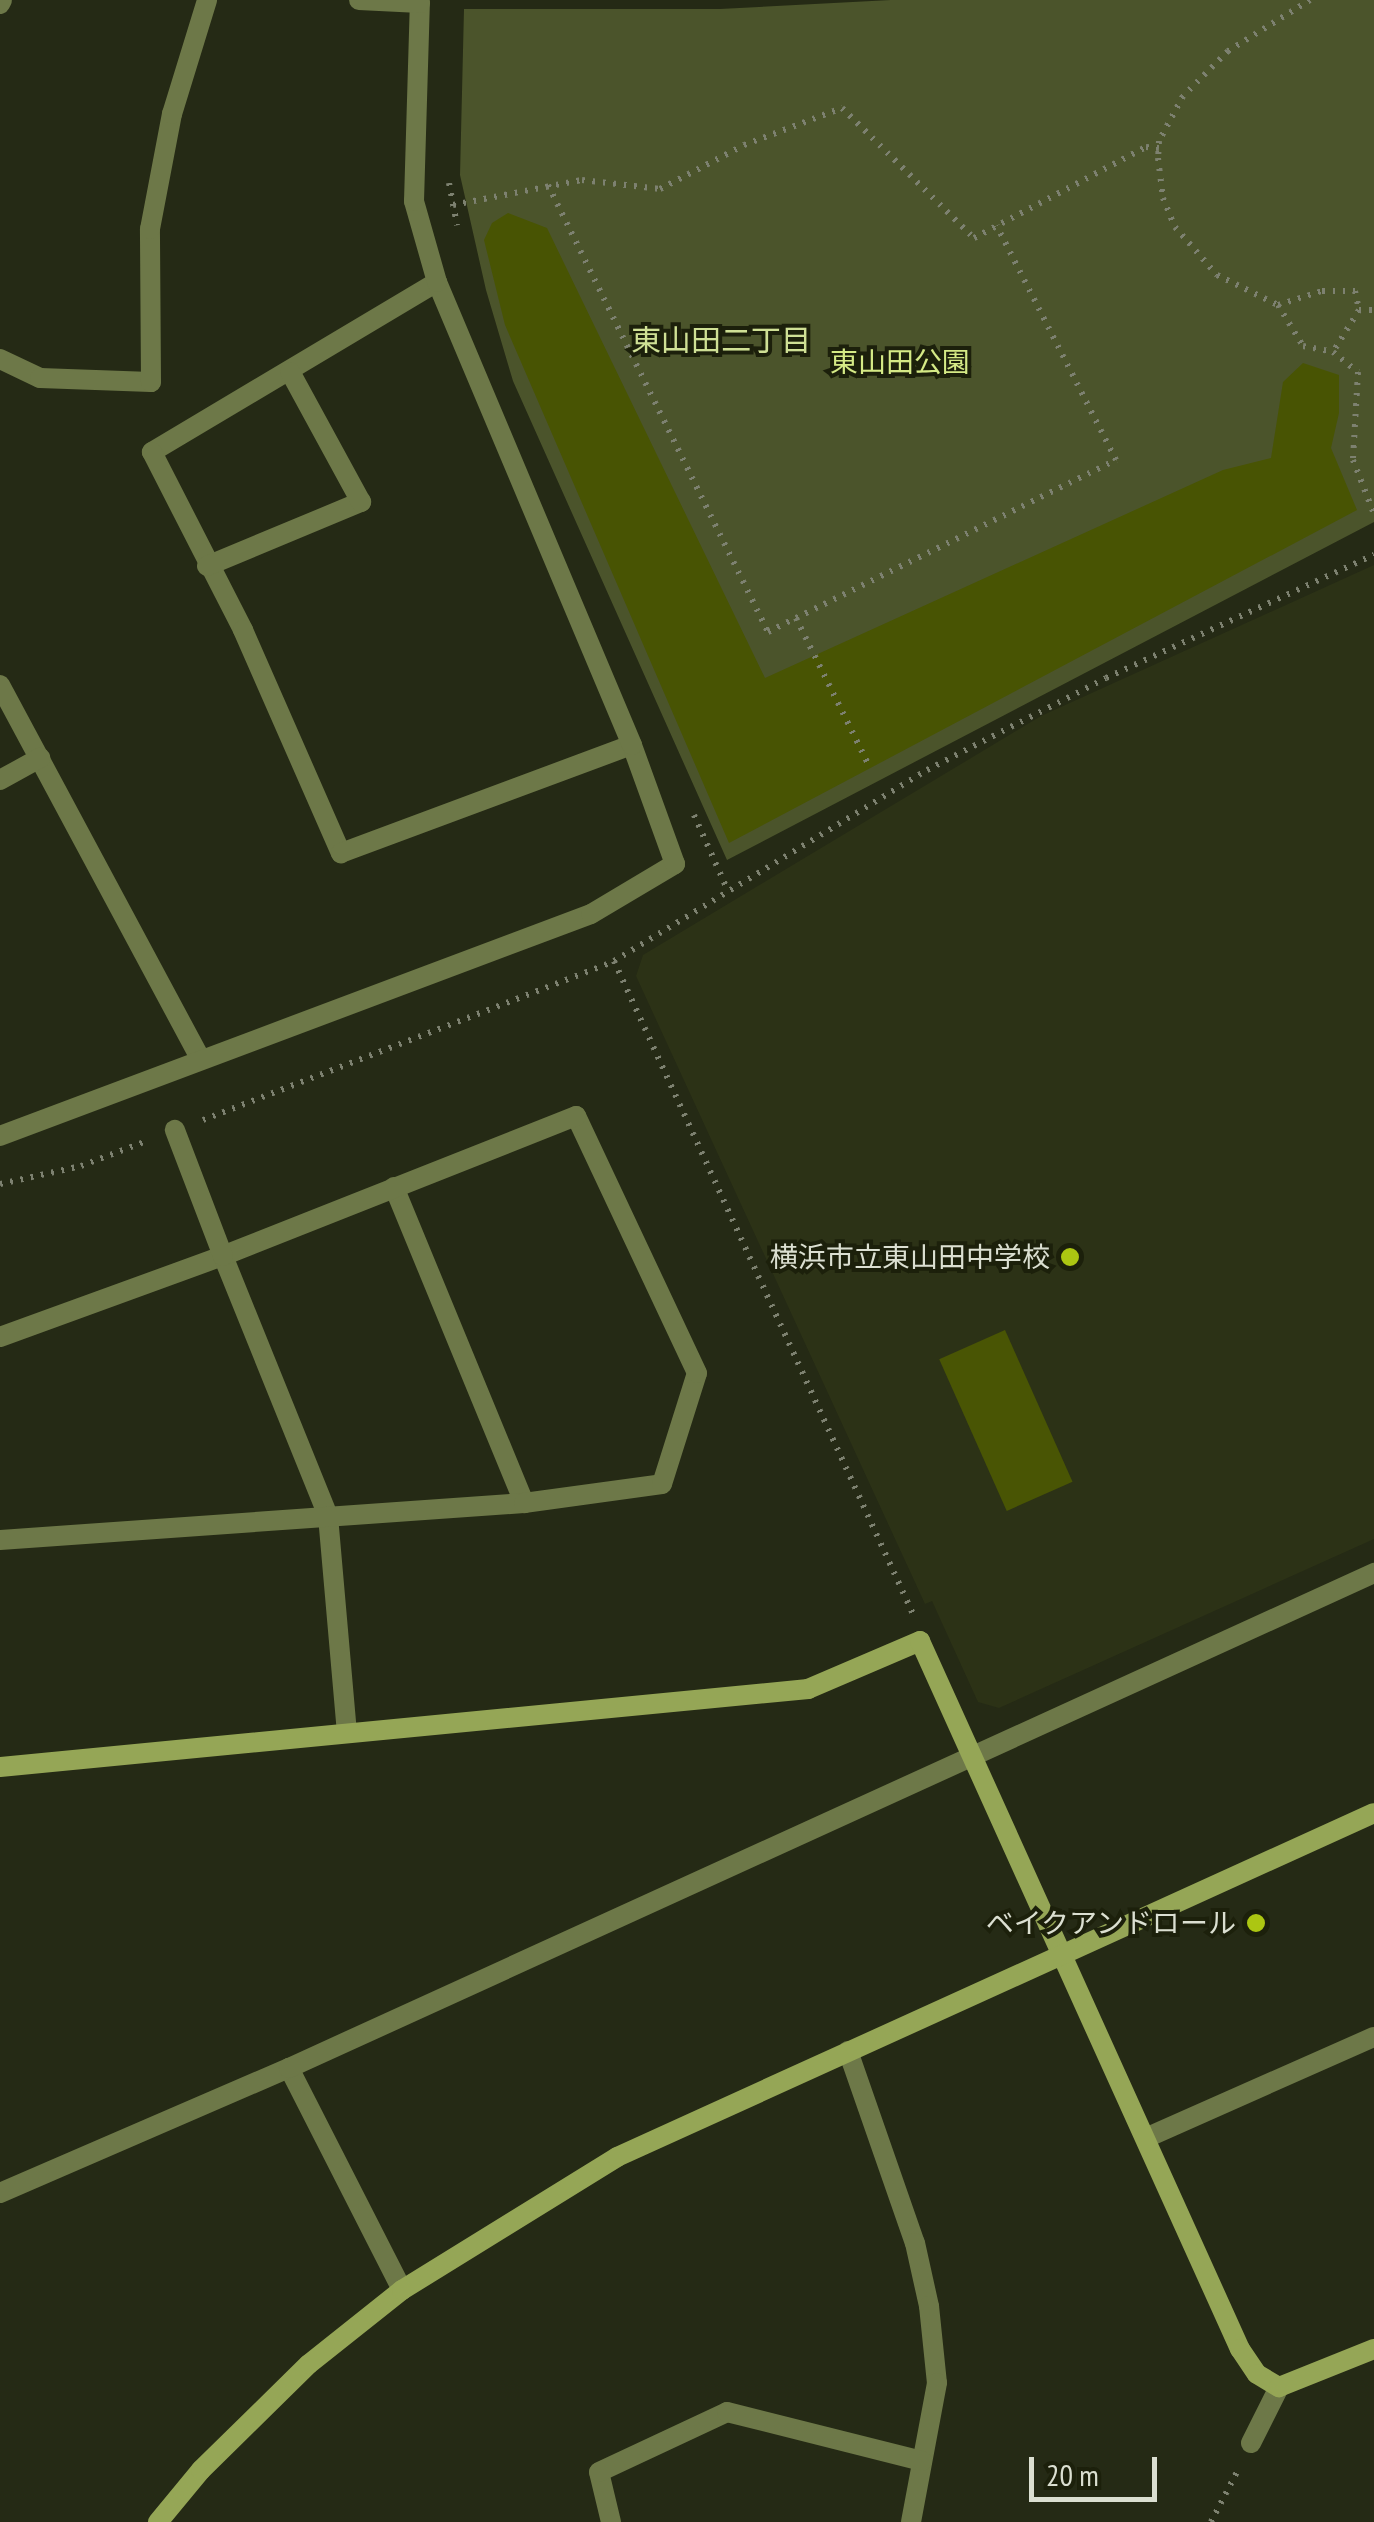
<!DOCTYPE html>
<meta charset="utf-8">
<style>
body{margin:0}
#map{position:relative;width:1374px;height:2522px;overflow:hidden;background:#252a15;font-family:"PT Sans Narrow","Noto Sans JP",sans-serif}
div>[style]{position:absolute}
.built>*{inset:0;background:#2c3216}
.green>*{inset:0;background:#4b542b}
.forest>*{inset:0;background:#485403}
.water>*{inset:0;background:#495504;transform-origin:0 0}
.path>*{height:6px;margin-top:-3px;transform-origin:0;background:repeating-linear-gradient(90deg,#7d8170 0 2.5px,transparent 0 10.5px)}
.street>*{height:20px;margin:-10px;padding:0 10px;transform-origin:10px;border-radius:10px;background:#6d7848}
.secondary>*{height:20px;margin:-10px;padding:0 10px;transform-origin:10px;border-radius:10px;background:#95a656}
.dots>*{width:28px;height:28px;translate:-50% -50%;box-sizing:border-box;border:5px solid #1c200b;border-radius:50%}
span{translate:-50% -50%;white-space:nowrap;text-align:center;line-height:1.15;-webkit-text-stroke:8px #1c200b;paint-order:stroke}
.park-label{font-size:28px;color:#d5ea86}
.poi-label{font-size:28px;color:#dbdfd1}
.right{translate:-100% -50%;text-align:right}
.neighbourhood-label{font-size:30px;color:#cfe095}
.scale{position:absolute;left:1029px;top:2457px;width:128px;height:45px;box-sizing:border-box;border:5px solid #dbdfd1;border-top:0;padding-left:12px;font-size:30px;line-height:35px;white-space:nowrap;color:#dbdfd1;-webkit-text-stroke:8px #1c200b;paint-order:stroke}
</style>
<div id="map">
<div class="built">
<i style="clip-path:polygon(1374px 565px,1374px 1539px,999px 1708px,978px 1702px,932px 1601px,925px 1604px,636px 976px,643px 955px,1041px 716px)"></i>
</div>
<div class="green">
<i style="clip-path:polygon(891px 0,1374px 0,1374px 522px,727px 860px,513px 381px,486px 290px,460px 175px,464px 9px,720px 9px)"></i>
</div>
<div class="forest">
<i style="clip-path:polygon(508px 213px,547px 228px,765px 678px,1223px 470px,1271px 458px,1283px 382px,1303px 363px,1339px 375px,1339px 413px,1331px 448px,1357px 510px,729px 843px,505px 325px,484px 240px,492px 223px)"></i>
</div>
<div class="water">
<i style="left:1005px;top:1330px;width:166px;height:72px;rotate:66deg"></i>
</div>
<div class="path">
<i style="left:1310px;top:0;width:97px;rotate:148.1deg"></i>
<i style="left:1228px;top:51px;width:64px;rotate:135deg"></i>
<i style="left:1183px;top:96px;width:51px;rotate:118.1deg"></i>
<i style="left:1159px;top:141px;width:17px;rotate:93deg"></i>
<i style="left:1158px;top:158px;width:40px;rotate:82.9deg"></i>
<i style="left:1163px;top:198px;width:31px;rotate:68deg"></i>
<i style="left:1175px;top:227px;width:64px;rotate:48.8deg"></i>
<i style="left:1217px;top:275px;width:68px;rotate:26.2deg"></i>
<i style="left:1278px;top:305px;width:48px;rotate:58.6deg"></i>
<i style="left:1303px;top:346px;width:31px;rotate:11deg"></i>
<i style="left:449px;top:183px;width:43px;rotate:79.2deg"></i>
<i style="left:548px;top:185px;width:498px;rotate:63.8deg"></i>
<i style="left:768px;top:632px;width:31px;rotate:-27deg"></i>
<i style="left:796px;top:618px;width:167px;rotate:63.7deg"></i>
<i style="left:453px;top:205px;width:131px;rotate:-11deg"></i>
<i style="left:582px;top:180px;width:79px;rotate:6.6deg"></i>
<i style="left:660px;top:189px;width:95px;rotate:-27.6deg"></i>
<i style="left:744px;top:145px;width:105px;rotate:-20.7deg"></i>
<i style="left:842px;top:108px;width:185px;rotate:44.6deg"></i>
<i style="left:974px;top:238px;width:195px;rotate:-27.9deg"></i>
<i style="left:1146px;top:147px;width:13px;rotate:4deg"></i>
<i style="left:1278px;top:305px;width:46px;rotate:-17.7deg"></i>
<i style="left:1322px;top:291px;width:33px"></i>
<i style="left:1355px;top:291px;width:19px;rotate:78deg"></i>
<i style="left:1359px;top:310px;width:49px;rotate:121.8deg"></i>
<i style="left:1333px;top:352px;width:32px;rotate:39deg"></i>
<i style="left:1358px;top:372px;width:88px;rotate:93.3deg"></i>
<i style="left:1353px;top:460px;width:58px;rotate:68.7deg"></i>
<i style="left:1359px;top:310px;width:15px"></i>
<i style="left:796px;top:618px;width:357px;rotate:-26.3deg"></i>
<i style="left:1116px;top:460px;width:263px;rotate:-117deg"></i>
<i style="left:694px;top:815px;width:83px;rotate:65.9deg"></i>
<i style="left:614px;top:961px;width:718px;rotate:65.4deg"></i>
<i style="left:203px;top:1120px;width:441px;rotate:-21.1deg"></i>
<i style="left:614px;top:961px;width:367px;rotate:-31.4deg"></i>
<i style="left:927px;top:770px;width:201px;rotate:-27.2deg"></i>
<i style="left:1106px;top:678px;width:295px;rotate:-24.7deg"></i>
<i style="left:0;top:1184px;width:83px;rotate:-12.5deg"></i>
<i style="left:81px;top:1166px;width:73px;rotate:-20.9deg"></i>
<i style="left:1211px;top:2522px;width:59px;rotate:-62.6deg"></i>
</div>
<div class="street">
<i style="left:0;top:4px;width:4px;rotate:-63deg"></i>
<i style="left:437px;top:282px;width:332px;rotate:149.2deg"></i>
<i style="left:152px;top:452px;width:200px;rotate:62.9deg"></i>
<i style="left:243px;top:630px;width:244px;rotate:66.3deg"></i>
<i style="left:341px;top:853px;width:310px;rotate:-20.4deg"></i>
<i style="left:0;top:359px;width:44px;rotate:25.4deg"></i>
<i style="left:40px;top:378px;width:111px;rotate:2.1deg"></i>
<i style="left:151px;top:382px;width:153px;rotate:-90.4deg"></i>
<i style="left:150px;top:229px;width:117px;rotate:-79.2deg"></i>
<i style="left:172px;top:114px;width:119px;rotate:-72.9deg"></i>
<i style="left:207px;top:566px;width:167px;rotate:-22.6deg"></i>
<i style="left:361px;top:502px;width:148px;rotate:-118.6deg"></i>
<i style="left:0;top:685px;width:425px;rotate:61.8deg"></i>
<i style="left:0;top:780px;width:46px;rotate:-28.8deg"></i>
<i style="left:0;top:1136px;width:631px;rotate:-20.59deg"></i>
<i style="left:591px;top:914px;width:98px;rotate:-30.8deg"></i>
<i style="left:675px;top:864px;width:127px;rotate:-109.9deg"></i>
<i style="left:632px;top:745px;width:502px;rotate:-112.84deg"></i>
<i style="left:437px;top:282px;width:84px;rotate:-105.9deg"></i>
<i style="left:414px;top:201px;width:198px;rotate:-88.3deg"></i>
<i style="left:420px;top:3px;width:61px;rotate:-177.2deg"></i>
<i style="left:394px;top:1187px;width:342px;rotate:67.6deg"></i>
<i style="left:0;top:1337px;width:237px;rotate:-20deg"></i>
<i style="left:223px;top:1256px;width:280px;rotate:68deg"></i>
<i style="left:328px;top:1516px;width:217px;rotate:85deg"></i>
<i style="left:0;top:1540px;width:525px;rotate:-4.04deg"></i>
<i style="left:524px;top:1503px;width:139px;rotate:-7.8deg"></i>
<i style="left:662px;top:1484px;width:116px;rotate:-72.5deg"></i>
<i style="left:697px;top:1373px;width:284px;rotate:-115.2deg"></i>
<i style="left:576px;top:1116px;width:380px;rotate:158.4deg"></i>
<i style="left:223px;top:1256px;width:135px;rotate:-110.9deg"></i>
<i style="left:848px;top:2051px;width:203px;rotate:70.8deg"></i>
<i style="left:915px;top:2243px;width:65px;rotate:77.5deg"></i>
<i style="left:929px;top:2306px;width:77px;rotate:84.1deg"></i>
<i style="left:937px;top:2383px;width:141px;rotate:100.6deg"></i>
<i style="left:289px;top:2068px;width:249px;rotate:63deg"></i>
<i style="left:1148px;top:2137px;width:247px;rotate:-23.9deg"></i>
<i style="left:0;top:2193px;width:315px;rotate:-23.4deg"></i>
<i style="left:289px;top:2068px;width:1193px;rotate:-24.52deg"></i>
<i style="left:1251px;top:2443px;width:63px;rotate:-63.4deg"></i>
<i style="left:611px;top:2522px;width:51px;rotate:-103.5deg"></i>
<i style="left:599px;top:2472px;width:141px;rotate:-25.1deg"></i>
<i style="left:727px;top:2412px;width:201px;rotate:14.1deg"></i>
</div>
<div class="secondary">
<i style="left:0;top:1767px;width:812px;rotate:-5.51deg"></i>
<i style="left:808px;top:1689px;width:122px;rotate:-23.2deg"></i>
<i style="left:920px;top:1641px;width:777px;rotate:65.68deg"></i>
<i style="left:1240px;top:2349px;width:30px;rotate:56deg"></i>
<i style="left:1257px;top:2374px;width:26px;rotate:31deg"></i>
<i style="left:1279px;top:2387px;width:102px;rotate:-21.8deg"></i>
<i style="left:158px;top:2522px;width:67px;rotate:-50.4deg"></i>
<i style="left:201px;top:2470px;width:151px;rotate:-44.5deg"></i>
<i style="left:309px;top:2364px;width:119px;rotate:-38.5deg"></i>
<i style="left:402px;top:2290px;width:253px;rotate:-31.7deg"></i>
<i style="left:617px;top:2157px;width:831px;rotate:-24.44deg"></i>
</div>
<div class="dots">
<i style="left:1070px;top:1257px;background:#acc612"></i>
<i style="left:1256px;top:1923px;background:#acc612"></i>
</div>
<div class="park-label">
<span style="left:900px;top:362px">東山田公園</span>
</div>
<div class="poi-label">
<span class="right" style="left:1050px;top:1257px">横浜市立東山田中学校</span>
<span class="right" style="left:1236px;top:1923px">ベイクアンドロール</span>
</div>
<div class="neighbourhood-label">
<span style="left:721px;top:340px">東山田二丁目</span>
</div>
<div class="scale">20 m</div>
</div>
